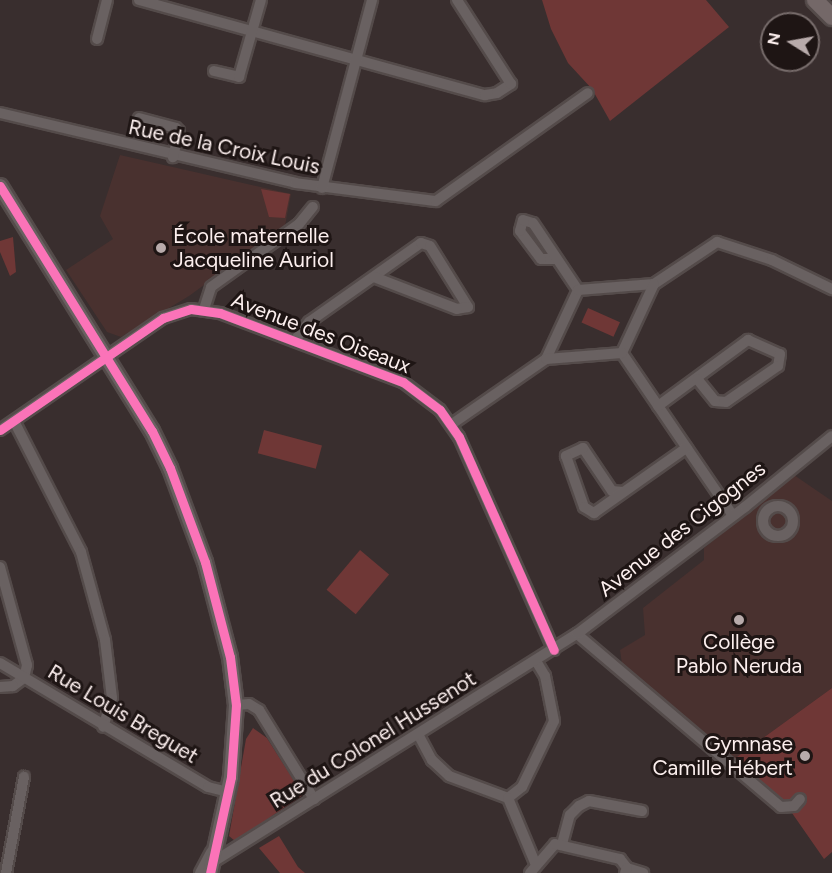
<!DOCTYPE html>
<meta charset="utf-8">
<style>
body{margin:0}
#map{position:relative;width:832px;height:873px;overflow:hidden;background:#392e2e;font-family:Figtree,sans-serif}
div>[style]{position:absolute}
.built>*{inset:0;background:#49312f}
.green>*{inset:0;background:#6f3736;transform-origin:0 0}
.roads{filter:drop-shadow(2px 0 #544b4a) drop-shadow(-2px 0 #544b4a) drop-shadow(0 2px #544b4a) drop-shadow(0 -2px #544b4a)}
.minor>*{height:10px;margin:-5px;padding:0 5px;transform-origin:5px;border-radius:5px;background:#696161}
.minor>.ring{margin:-5px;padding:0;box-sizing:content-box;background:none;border:10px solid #696161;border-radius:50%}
.tertiary>*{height:14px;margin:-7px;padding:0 7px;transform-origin:7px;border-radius:7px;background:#696161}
.primary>*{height:16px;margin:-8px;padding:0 8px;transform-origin:8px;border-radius:8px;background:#746868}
.cycleway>*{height:9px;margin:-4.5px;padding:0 4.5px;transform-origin:4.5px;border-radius:4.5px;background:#fb73b8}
.dots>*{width:16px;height:16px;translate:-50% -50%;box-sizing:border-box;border:3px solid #1e1514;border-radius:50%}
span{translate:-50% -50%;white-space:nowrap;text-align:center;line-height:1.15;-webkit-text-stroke:6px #1e1514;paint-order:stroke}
.street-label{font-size:21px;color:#fcefee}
.poi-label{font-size:21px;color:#fcefee}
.left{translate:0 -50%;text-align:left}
.right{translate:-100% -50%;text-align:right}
.north{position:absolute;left:760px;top:12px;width:60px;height:60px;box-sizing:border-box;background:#1e1514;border:2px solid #776c6b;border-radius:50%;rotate:281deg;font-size:16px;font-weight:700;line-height:24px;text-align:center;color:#fcefee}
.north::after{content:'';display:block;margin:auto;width:21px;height:27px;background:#b8abab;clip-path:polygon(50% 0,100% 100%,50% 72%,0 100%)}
</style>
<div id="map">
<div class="built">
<i style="clip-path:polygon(120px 155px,291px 194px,285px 226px,189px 296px,121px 337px,107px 332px,66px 270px,113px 239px,100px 216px)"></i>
<i style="clip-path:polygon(794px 475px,832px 501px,832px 688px,734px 759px,622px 664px,620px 650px,645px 635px,643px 608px,704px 560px,704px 548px)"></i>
</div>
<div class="green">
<i style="clip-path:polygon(542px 0,706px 0,729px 27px,610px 121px,592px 89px,568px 63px,551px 29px)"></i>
<i style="clip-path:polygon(261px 189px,290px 194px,285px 218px,269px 217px)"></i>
<i style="clip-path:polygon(13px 237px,16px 272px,10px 276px,0 252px,0 241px)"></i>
<i style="left:588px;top:308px;width:35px;height:16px;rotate:24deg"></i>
<i style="left:264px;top:430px;width:60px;height:24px;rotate:15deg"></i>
<i style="left:360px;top:550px;width:38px;height:52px;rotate:40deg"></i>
<i style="clip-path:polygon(832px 688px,832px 852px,824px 859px,785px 803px,734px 759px)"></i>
<i style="clip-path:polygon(253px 728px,267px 738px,303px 795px,235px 841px,229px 836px,246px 739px)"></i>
<i style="clip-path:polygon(279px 836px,298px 867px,305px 873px,280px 873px,259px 848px)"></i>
</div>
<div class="roads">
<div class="minor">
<i style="left:139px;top:0;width:359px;rotate:15.4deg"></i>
<i style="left:485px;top:95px;width:12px;rotate:-9deg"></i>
<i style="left:497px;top:93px;width:17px;rotate:-33deg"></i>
<i style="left:511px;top:84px;width:100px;rotate:-122.7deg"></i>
<i style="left:97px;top:39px;width:40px;rotate:-75.6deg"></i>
<i style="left:214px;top:71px;width:26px;rotate:13deg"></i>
<i style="left:239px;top:77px;width:80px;rotate:-74.1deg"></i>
<i style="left:0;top:113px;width:303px;rotate:13.3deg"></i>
<i style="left:295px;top:183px;width:142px;rotate:7.3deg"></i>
<i style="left:436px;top:201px;width:186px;rotate:-35.4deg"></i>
<i style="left:139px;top:118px;width:38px;rotate:15deg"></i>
<i style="left:176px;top:128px;width:4px;rotate:45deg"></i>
<i style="left:179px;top:131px;width:27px;rotate:103deg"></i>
<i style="left:322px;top:188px;width:195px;rotate:-75.1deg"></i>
<i style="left:556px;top:259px;width:15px;rotate:180deg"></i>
<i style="left:541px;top:259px;width:35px;rotate:-127deg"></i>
<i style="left:520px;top:231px;width:11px;rotate:-75deg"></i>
<i style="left:523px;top:220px;width:10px;rotate:17deg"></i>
<i style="left:533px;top:223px;width:81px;rotate:56.1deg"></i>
<i style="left:654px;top:284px;width:76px;rotate:-33.7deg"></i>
<i style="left:717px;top:242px;width:58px;rotate:18.1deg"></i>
<i style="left:772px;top:260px;width:67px;rotate:25.8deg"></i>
<i style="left:204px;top:309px;width:23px;rotate:-72deg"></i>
<i style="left:211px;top:287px;width:108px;rotate:-35.6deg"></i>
<i style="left:299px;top:224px;width:22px;rotate:-51deg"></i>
<i style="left:295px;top:340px;width:23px;rotate:-52deg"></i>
<i style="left:309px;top:322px;width:137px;rotate:-35.2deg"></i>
<i style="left:421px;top:243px;width:9px;rotate:18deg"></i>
<i style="left:430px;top:246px;width:72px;rotate:58.1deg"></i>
<i style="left:468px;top:307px;width:11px;rotate:170deg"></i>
<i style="left:457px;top:309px;width:89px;rotate:-158.9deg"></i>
<i style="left:622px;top:353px;width:197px;rotate:55.7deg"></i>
<i style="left:658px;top:406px;width:112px;rotate:-36.3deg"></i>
<i style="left:748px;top:340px;width:35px;rotate:24deg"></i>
<i style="left:780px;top:354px;width:12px;rotate:99deg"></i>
<i style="left:778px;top:366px;width:63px;rotate:145.3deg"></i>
<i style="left:726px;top:402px;width:11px;rotate:-175deg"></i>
<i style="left:715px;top:401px;width:28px;rotate:-129deg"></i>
<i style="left:14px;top:421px;width:147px;rotate:62.9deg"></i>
<i style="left:81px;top:552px;width:91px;rotate:74.7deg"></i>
<i style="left:105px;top:640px;width:58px;rotate:83.1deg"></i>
<i style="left:112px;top:698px;width:30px;rotate:107deg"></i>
<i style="left:452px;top:424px;width:114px;rotate:-34.7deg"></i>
<i style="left:546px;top:359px;width:76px;rotate:-65.1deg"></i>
<i style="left:578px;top:290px;width:76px;rotate:-4.5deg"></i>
<i style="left:654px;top:284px;width:76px;rotate:114.9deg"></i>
<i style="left:622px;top:353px;width:76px;rotate:175.5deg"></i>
<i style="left:0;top:430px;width:198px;rotate:-34.5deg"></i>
<i style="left:163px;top:318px;width:29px;rotate:-18deg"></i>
<i style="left:191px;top:309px;width:29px;rotate:8deg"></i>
<i style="left:220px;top:313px;width:196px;rotate:20.7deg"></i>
<i style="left:403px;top:382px;width:46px;rotate:37.1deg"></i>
<i style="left:440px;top:410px;width:33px;rotate:55deg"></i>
<i style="left:459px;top:437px;width:233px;rotate:66deg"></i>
<i style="left:623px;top:492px;width:11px;rotate:-175deg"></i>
<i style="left:612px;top:491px;width:52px;rotate:-124deg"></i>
<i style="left:583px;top:448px;width:19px;rotate:155deg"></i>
<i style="left:566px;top:456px;width:54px;rotate:70.6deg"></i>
<i style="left:584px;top:507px;width:12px;rotate:31deg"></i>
<i style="left:594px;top:513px;width:113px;rotate:-35.2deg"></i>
<i class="ring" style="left:763px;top:506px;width:20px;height:20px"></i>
<i style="left:0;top:567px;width:102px;rotate:74.6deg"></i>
<i style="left:27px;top:665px;width:13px;rotate:103deg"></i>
<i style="left:24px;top:678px;width:14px;rotate:144deg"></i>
<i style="left:13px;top:686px;width:13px;rotate:176deg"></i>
<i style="left:577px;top:634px;width:267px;rotate:40.3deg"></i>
<i style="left:781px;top:807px;width:13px;rotate:-4deg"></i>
<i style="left:794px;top:806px;width:9px;rotate:-49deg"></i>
<i style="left:0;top:663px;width:242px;rotate:30.8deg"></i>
<i style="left:208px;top:787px;width:21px;rotate:14deg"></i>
<i style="left:236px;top:705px;width:13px;rotate:-4deg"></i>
<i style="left:249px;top:704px;width:12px;rotate:31deg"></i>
<i style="left:259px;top:710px;width:105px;rotate:58.3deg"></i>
<i style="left:418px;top:734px;width:30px;rotate:62deg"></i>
<i style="left:432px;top:760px;width:23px;rotate:43deg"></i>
<i style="left:449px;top:776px;width:63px;rotate:20.4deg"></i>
<i style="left:508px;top:798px;width:18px;rotate:-38deg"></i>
<i style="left:522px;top:787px;width:73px;rotate:-64.1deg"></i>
<i style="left:554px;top:721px;width:46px;rotate:-101.3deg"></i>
<i style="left:545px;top:676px;width:17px;rotate:-121deg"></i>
<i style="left:508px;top:798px;width:73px;rotate:67.3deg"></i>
<i style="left:562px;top:844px;width:30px;rotate:-75deg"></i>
<i style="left:570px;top:815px;width:13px;rotate:-45deg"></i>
<i style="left:579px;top:806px;width:11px;rotate:-27deg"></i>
<i style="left:589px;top:801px;width:54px;rotate:10.7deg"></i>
<i style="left:213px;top:862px;width:430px;rotate:-32.1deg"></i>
<i style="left:577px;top:634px;width:211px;rotate:-37.1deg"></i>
<i style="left:745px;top:507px;width:112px;rotate:-39.2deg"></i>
<i style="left:627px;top:868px;width:17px;rotate:17deg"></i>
<i style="left:6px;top:873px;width:98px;rotate:-79.4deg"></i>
<i style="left:200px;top:873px;width:24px;rotate:-62deg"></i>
<i style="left:530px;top:873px;width:38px;rotate:-49deg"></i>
<i style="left:555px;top:844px;width:67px;rotate:13deg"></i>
<i style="left:620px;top:859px;width:11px;rotate:52deg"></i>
<i style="left:627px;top:868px;width:5px;rotate:112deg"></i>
</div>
<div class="tertiary">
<i style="left:0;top:186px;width:288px;rotate:58.2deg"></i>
<i style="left:152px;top:431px;width:41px;rotate:64.1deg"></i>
<i style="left:170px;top:468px;width:100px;rotate:69.6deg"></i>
<i style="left:205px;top:562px;width:98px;rotate:75.3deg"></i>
<i style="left:230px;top:657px;width:48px;rotate:82.9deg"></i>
<i style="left:236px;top:705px;width:72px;rotate:94deg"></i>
<i style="left:231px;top:777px;width:98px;rotate:102.3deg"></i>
</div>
<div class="primary">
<i style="left:815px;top:0;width:24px;rotate:45deg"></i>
</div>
</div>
<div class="cycleway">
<i style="left:0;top:186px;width:288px;rotate:58.2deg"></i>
<i style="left:152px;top:431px;width:41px;rotate:64.1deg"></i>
<i style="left:170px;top:468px;width:100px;rotate:69.6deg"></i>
<i style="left:205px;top:562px;width:98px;rotate:75.3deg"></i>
<i style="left:230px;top:657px;width:48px;rotate:82.9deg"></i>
<i style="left:236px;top:705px;width:72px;rotate:94deg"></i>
<i style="left:231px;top:777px;width:98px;rotate:102.3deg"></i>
<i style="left:0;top:430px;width:198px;rotate:-34.5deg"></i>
<i style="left:163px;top:318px;width:29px;rotate:-18deg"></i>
<i style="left:191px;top:309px;width:29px;rotate:8deg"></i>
<i style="left:220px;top:313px;width:196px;rotate:20.7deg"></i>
<i style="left:403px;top:382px;width:46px;rotate:37.1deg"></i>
<i style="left:440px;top:410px;width:33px;rotate:55deg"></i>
<i style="left:459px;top:437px;width:233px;rotate:66deg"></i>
</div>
<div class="dots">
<i style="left:161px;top:248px;background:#b8abab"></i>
<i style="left:739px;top:620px;background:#b8abab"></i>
<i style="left:805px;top:756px;background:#b8abab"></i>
</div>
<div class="street-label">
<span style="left:224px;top:147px;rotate:12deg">Rue de la Croix Louis</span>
<span style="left:321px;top:333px;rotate:21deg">Avenue des Oiseaux</span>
<span style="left:682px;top:529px;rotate:-38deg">Avenue des Cigognes</span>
<span style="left:123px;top:714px;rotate:31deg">Rue Louis Breguet</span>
<span style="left:373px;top:740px;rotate:-32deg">Rue du Colonel Hussenot</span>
</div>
<div class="poi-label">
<span class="left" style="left:173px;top:248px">École maternelle<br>Jacqueline Auriol</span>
<span style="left:739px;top:654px">Collège<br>Pablo Neruda</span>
<span class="right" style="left:793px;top:756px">Gymnase<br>Camille Hébert</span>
</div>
<div class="north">N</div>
</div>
